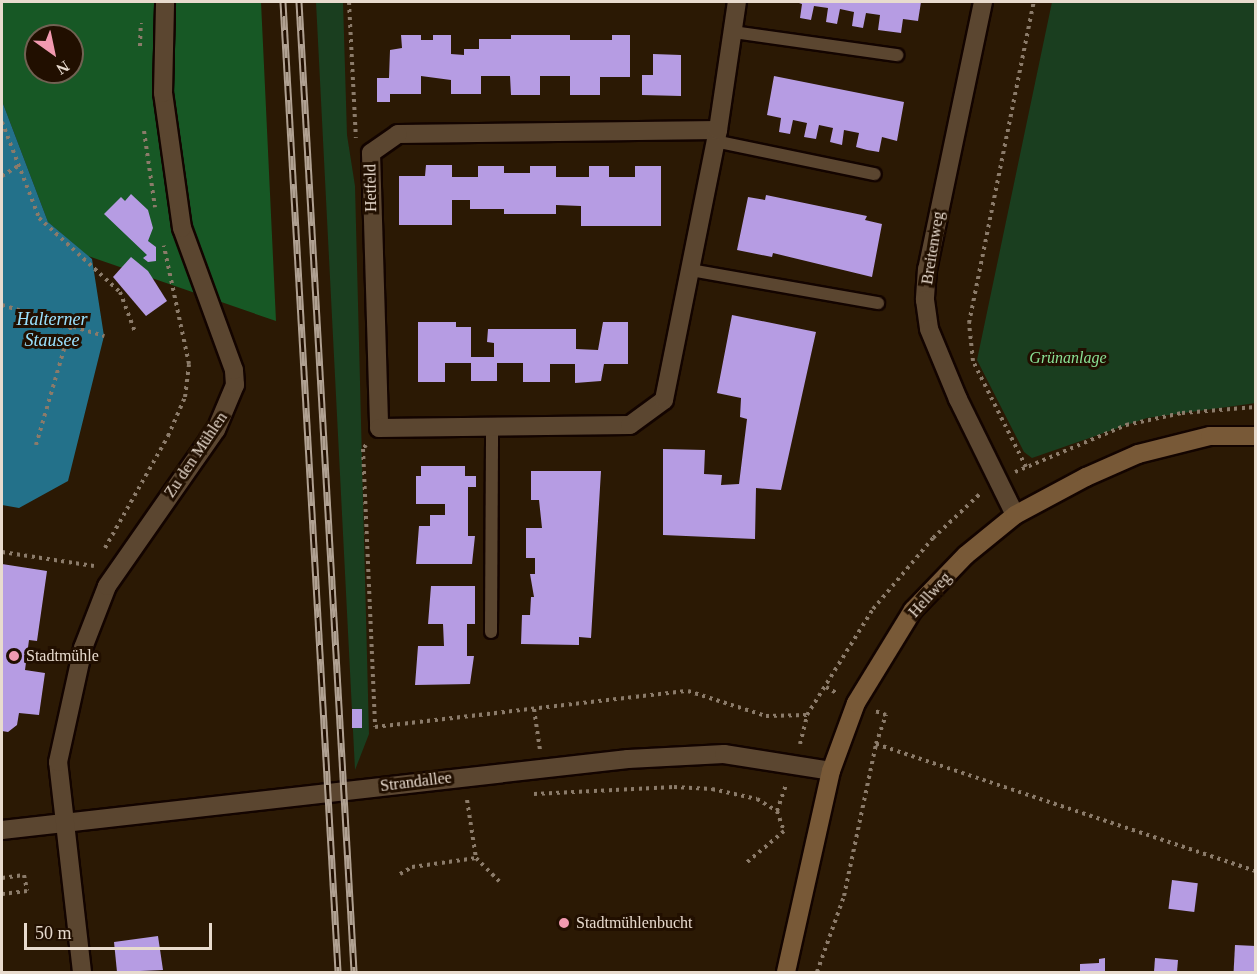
<!DOCTYPE html>
<meta charset="utf-8">
<style>
body{margin:0}
#map{position:relative;width:1257px;height:974px;overflow:hidden;background:#2b1904;font-family:Georgia,serif}
div>[style]{position:absolute}
.green>*{inset:0;background:#1a3e1f}
.forest>*{inset:0;background:#175825}
.water>*{inset:0;background:#23718a}
.building>*{inset:0;background:#b69ce3;transform-origin:0 0}
.path>*{height:4px;margin-top:-2px;transform-origin:0;background:repeating-linear-gradient(90deg,#8b7b6a 0 3px,transparent 0 7.5px)}
.roads{filter:drop-shadow(2px 0 #130400) drop-shadow(-2px 0 #130400) drop-shadow(0 2px #130400) drop-shadow(0 -2px #130400)}
.lane>*{height:12px;margin:-6px;padding:0 6px;transform-origin:6px;border-radius:6px;background:#5b4630}
.street>*{height:18px;margin:-9px;padding:0 9px;transform-origin:9px;border-radius:9px;background:#5b4630}
.secondary>*{height:18px;margin:-9px;padding:0 9px;transform-origin:9px;border-radius:9px;background:#785937}
.rail>*{height:7px;margin-top:-3.5px;transform-origin:0;background:repeating-linear-gradient(90deg,#210f00 0 14px,#b0a192 0 28px);box-sizing:border-box;border-block:2px solid #b0a192}
.dots>*{width:16px;height:16px;translate:-50% -50%;box-sizing:border-box;border:3px solid #210f00;border-radius:50%}
span{translate:-50% -50%;white-space:nowrap;text-align:center;line-height:1.15;-webkit-text-stroke:6px #210f00;paint-order:stroke}
.street-label{font-size:16px;color:#e8dbce}
.park-label{font-size:16px;color:#8ae195;font-style:italic}
.poi-label{font-size:16px;color:#e8dbce}
.left{translate:0 -50%;text-align:left}
.water-label{font-size:18px;color:#9be2fe;font-style:italic}
.frame{position:absolute;inset:0;border:3px solid #e8dbce;pointer-events:none}
.north{position:absolute;left:24px;top:24px;width:60px;height:60px;box-sizing:border-box;background:#210f00;border:2px solid #716152;border-radius:50%;rotate:147deg;font-size:16px;font-weight:700;line-height:24px;text-align:center;color:#e8dbce}
.north::after{content:'';display:block;margin:auto;width:21px;height:27px;background:#f29ab0;clip-path:polygon(50% 0,100% 100%,50% 72%,0 100%)}
.scale{position:absolute;left:24px;top:923px;width:188px;height:27px;box-sizing:border-box;border:3px solid #e8dbce;border-top:0;padding-left:8px;font-size:18px;line-height:21px;white-space:nowrap;color:#e8dbce;-webkit-text-stroke:4px #210f00;paint-order:stroke}
</style>
<div id="map">
<div class="green">
<i style="clip-path:polygon(316px 2px,343px 2px,347px 135px,355px 186px,369px 734px,355px 770px)"></i>
<i style="clip-path:polygon(1052px 2px,1255px 2px,1256px 403px,1147px 418px,1032px 458px,1024px 452px,977px 360px)"></i>
</div>
<div class="forest">
<i style="clip-path:polygon(evenodd,2px 2px,261px 2px,276px 321px,88px 256px,48px 222px,2px 101px,2px 2px,36px 36px,72px 36px,72px 72px,36px 72px,36px 36px)"></i>
</div>
<div class="water">
<i style="clip-path:polygon(2px 101px,48px 222px,92px 259px,104px 336px,68px 481px,19px 508px,2px 505px)"></i>
</div>
<div class="building">
<i style="clip-path:polygon(796px 2px,921px 2px,918px 21px,903px 19px,901px 33px,878px 30px,880px 15px,866px 13px,863px 28px,852px 26px,854px 12px,840px 9px,837px 24px,826px 22px,828px 8px,814px 6px,811px 20px,800px 18px,802px 4px)"></i>
<i style="clip-path:polygon(401px 35px,421px 35px,421px 40px,433px 40px,433px 35px,451px 35px,451px 54px,464px 55px,464px 49px,479px 49px,479px 39px,511px 39px,511px 35px,570px 35px,570px 40px,612px 40px,612px 35px,630px 35px,630px 77px,600px 77px,600px 95px,570px 95px,570px 76px,540px 76px,540px 95px,511px 95px,510px 76px,481px 76px,481px 94px,451px 94px,451px 80px,421px 76px,421px 94px,390px 94px,390px 102px,377px 102px,377px 78px,389px 78px,390px 50px,402px 48px)"></i>
<i style="clip-path:polygon(653px 54px,681px 55px,681px 96px,642px 95px,642px 75px,653px 75px)"></i>
<i style="clip-path:polygon(774px 76px,904px 102px,897px 141px,882px 137px,879px 152px,867px 150px,856px 147px,859px 133px,844px 130px,842px 145px,830px 142px,833px 128px,819px 125px,816px 139px,804px 137px,807px 123px,793px 120px,790px 134px,779px 132px,781px 118px,767px 115px)"></i>
<i style="clip-path:polygon(426px 165px,452px 165px,452px 177px,478px 177px,478px 166px,504px 166px,504px 173px,530px 173px,530px 166px,556px 166px,556px 177px,589px 177px,589px 166px,609px 166px,609px 177px,635px 177px,635px 166px,661px 166px,661px 226px,581px 226px,581px 206px,556px 205px,556px 214px,504px 214px,504px 209px,470px 209px,470px 200px,452px 200px,452px 225px,399px 225px,399px 176px,425px 176px)"></i>
<i style="clip-path:polygon(131px 194px,148px 210px,153px 228px,148px 241px,156px 247px,156px 261px,148px 262px,143px 258px,147px 255px,104px 214px,121px 197px,125px 201px)"></i>
<i style="clip-path:polygon(766px 195px,867px 216px,865px 220px,882px 224px,872px 277px,773px 253px,772px 257px,737px 250px,748px 197px,765px 200px)"></i>
<i style="clip-path:polygon(131px 257px,148px 271px,167px 301px,146px 316px,113px 277px)"></i>
<i style="clip-path:polygon(732px 315px,816px 332px,781px 490px,756px 488px,755px 539px,663px 535px,663px 449px,705px 450px,704px 474px,722px 475px,721px 485px,739px 484px,747px 419px,740px 417px,741px 398px,717px 393px)"></i>
<i style="clip-path:polygon(418px 322px,456px 322px,456px 327px,471px 327px,471px 357px,494px 357px,494px 343px,487px 342px,488px 329px,576px 329px,576px 349px,598px 350px,603px 322px,628px 322px,628px 364px,604px 364px,601px 381px,575px 383px,575px 364px,550px 364px,550px 382px,523px 382px,523px 363px,497px 363px,497px 381px,471px 381px,471px 363px,445px 363px,445px 382px,418px 382px)"></i>
<i style="clip-path:polygon(421px 466px,465px 466px,465px 476px,476px 476px,476px 487px,468px 487px,468px 536px,475px 536px,472px 564px,416px 564px,419px 526px,430px 526px,430px 515px,445px 515px,445px 504px,416px 504px,416px 476px,421px 476px)"></i>
<i style="clip-path:polygon(531px 471px,601px 471px,591px 638px,579px 637px,579px 645px,521px 644px,522px 615px,530px 615px,531px 597px,534px 597px,530px 574px,535px 574px,535px 558px,526px 558px,526px 528px,542px 528px,539px 500px,531px 500px)"></i>
<i style="clip-path:polygon(2px 564px,47px 571px,37px 641px,29px 640px,25px 670px,45px 673px,39px 715px,19px 713px,17px 725px,8px 732px,2px 731px)"></i>
<i style="clip-path:polygon(431px 586px,475px 586px,475px 624px,467px 624px,467px 656px,474px 656px,470px 684px,415px 685px,418px 646px,444px 646px,443px 624px,428px 624px)"></i>
<i style="left:352px;top:709px;width:10px;height:19px"></i>
<i style="left:1172px;top:880px;width:26px;height:29px;rotate:7deg"></i>
<i style="clip-path:polygon(158px 936px,163px 970px,117px 972px,114px 942px)"></i>
<i style="left:1235px;top:945px;width:21px;height:27px;rotate:3deg"></i>
<i style="clip-path:polygon(1105px 958px,1105px 972px,1080px 972px,1080px 964px,1099px 963px,1099px 959px)"></i>
<i style="clip-path:polygon(1155px 958px,1178px 960px,1177px 972px,1154px 972px)"></i>
</div>
<div class="path">
<i style="left:349px;top:2px;width:136px;rotate:87.1deg"></i>
<i style="left:140px;top:46px;width:23px;rotate:-88deg"></i>
<i style="left:2px;top:122px;width:103px;rotate:68.9deg"></i>
<i style="left:39px;top:218px;width:110px;rotate:42.4deg"></i>
<i style="left:120px;top:292px;width:43px;rotate:69.4deg"></i>
<i style="left:144px;top:131px;width:77px;rotate:81.8deg"></i>
<i style="left:2px;top:176px;width:19px;rotate:-32deg"></i>
<i style="left:2px;top:305px;width:107px;rotate:16.9deg"></i>
<i style="left:36px;top:445px;width:125px;rotate:-73.7deg"></i>
<i style="left:366px;top:445px;width:5px;rotate:127deg"></i>
<i style="left:363px;top:449px;width:278px;rotate:87.5deg"></i>
<i style="left:375px;top:727px;width:315px;rotate:-6.6deg"></i>
<i style="left:688px;top:691px;width:82px;rotate:17.8deg"></i>
<i style="left:766px;top:716px;width:41px;rotate:-1.4deg"></i>
<i style="left:1026px;top:467px;width:119px;rotate:-116.6deg"></i>
<i style="left:973px;top:361px;width:38px;rotate:-96deg"></i>
<i style="left:969px;top:323px;width:328px;rotate:-78.6deg"></i>
<i style="left:1015px;top:472px;width:121px;rotate:-22.9deg"></i>
<i style="left:1126px;top:425px;width:57px;rotate:-12.1deg"></i>
<i style="left:1182px;top:413px;width:74px;rotate:-4.6deg"></i>
<i style="left:105px;top:548px;width:129px;rotate:-60.6deg"></i>
<i style="left:168px;top:436px;width:43px;rotate:-66.4deg"></i>
<i style="left:185px;top:397px;width:33px;rotate:-83deg"></i>
<i style="left:189px;top:364px;width:121px;rotate:-102deg"></i>
<i style="left:2px;top:552px;width:93px;rotate:8.7deg"></i>
<i style="left:826px;top:687px;width:14px;rotate:30deg"></i>
<i style="left:534px;top:709px;width:41px;rotate:81.7deg"></i>
<i style="left:800px;top:744px;width:30px;rotate:-76deg"></i>
<i style="left:807px;top:715px;width:125px;rotate:-58.1deg"></i>
<i style="left:873px;top:609px;width:93px;rotate:-49.8deg"></i>
<i style="left:933px;top:538px;width:66px;rotate:-43.2deg"></i>
<i style="left:876px;top:744px;width:401px;rotate:18.5deg"></i>
<i style="left:534px;top:794px;width:140px;rotate:-2.9deg"></i>
<i style="left:674px;top:787px;width:38px;rotate:3deg"></i>
<i style="left:712px;top:789px;width:46px;rotate:12.5deg"></i>
<i style="left:757px;top:799px;width:23px;rotate:31deg"></i>
<i style="left:777px;top:811px;width:21px;rotate:71deg"></i>
<i style="left:784px;top:831px;width:50px;rotate:139.9deg"></i>
<i style="left:467px;top:800px;width:59px;rotate:81.2deg"></i>
<i style="left:777px;top:811px;width:28px;rotate:-71deg"></i>
<i style="left:400px;top:874px;width:14px;rotate:-30deg"></i>
<i style="left:412px;top:867px;width:65px;rotate:-8deg"></i>
<i style="left:476px;top:858px;width:33px;rotate:45deg"></i>
<i style="left:2px;top:878px;width:22px;rotate:-8deg"></i>
<i style="left:24px;top:875px;width:16px;rotate:79deg"></i>
<i style="left:27px;top:891px;width:25px;rotate:173deg"></i>
<i style="left:817px;top:972px;width:81px;rotate:-70.4deg"></i>
<i style="left:844px;top:896px;width:155px;rotate:-78.1deg"></i>
<i style="left:876px;top:744px;width:31px;rotate:-71deg"></i>
<i style="left:886px;top:715px;width:12px;rotate:-160deg"></i>
</div>
<div class="roads">
<div class="lane">
<i style="left:733px;top:32px;width:166px;rotate:8deg"></i>
<i style="left:715px;top:141px;width:163px;rotate:11.7deg"></i>
<i style="left:690px;top:270px;width:191px;rotate:10deg"></i>
<i style="left:491px;top:632px;width:206px;rotate:-89.7deg"></i>
</div>
<div class="street">
<i style="left:983px;top:2px;width:273px;rotate:101.8deg"></i>
<i style="left:927px;top:269px;width:31px;rotate:94deg"></i>
<i style="left:925px;top:300px;width:29px;rotate:82deg"></i>
<i style="left:929px;top:329px;width:76px;rotate:67.5deg"></i>
<i style="left:958px;top:399px;width:129px;rotate:63.8deg"></i>
<i style="left:718px;top:130px;width:320px;rotate:179.3deg"></i>
<i style="left:398px;top:134px;width:33px;rotate:145deg"></i>
<i style="left:371px;top:153px;width:275px;rotate:88.3deg"></i>
<i style="left:379px;top:428px;width:251px;rotate:-0.7deg"></i>
<i style="left:630px;top:425px;width:42px;rotate:-36.3deg"></i>
<i style="left:664px;top:400px;width:275px;rotate:-78.7deg"></i>
<i style="left:718px;top:130px;width:129px;rotate:-81.6deg"></i>
<i style="left:2px;top:830px;width:630px;rotate:-6.47deg"></i>
<i style="left:628px;top:759px;width:96px;rotate:-3deg"></i>
<i style="left:724px;top:754px;width:108px;rotate:9deg"></i>
<i style="left:82px;top:972px;width:211px;rotate:-96.5deg"></i>
<i style="left:58px;top:762px;width:117px;rotate:-77.6deg"></i>
<i style="left:83px;top:648px;width:66px;rotate:-68.8deg"></i>
<i style="left:107px;top:586px;width:190px;rotate:-55.1deg"></i>
<i style="left:216px;top:430px;width:49px;rotate:-67.1deg"></i>
<i style="left:235px;top:385px;width:15px;rotate:-94deg"></i>
<i style="left:234px;top:370px;width:151px;rotate:-110.1deg"></i>
<i style="left:182px;top:228px;width:136px;rotate:-98deg"></i>
<i style="left:163px;top:93px;width:91px;rotate:-88.7deg"></i>
</div>
<div class="secondary">
<i style="left:786px;top:972px;width:206px;rotate:-77.4deg"></i>
<i style="left:831px;top:771px;width:72px;rotate:-69.8deg"></i>
<i style="left:856px;top:703px;width:109px;rotate:-58.5deg"></i>
<i style="left:913px;top:610px;width:76px;rotate:-46.1deg"></i>
<i style="left:966px;top:555px;width:63px;rotate:-39.2deg"></i>
<i style="left:1015px;top:515px;width:81px;rotate:-28.2deg"></i>
<i style="left:1086px;top:477px;width:57px;rotate:-23.9deg"></i>
<i style="left:1138px;top:454px;width:74px;rotate:-14deg"></i>
<i style="left:1210px;top:436px;width:46px"></i>
</div>
</div>
<div class="rail">
<i style="left:283px;top:2px;width:972px;rotate:86.75deg"></i>
<i style="left:299px;top:2px;width:972px;rotate:86.75deg"></i>
</div>
<div class="dots">
<i style="left:14px;top:656px;background:#f29ab0"></i>
<i style="left:564px;top:923px;background:#f29ab0"></i>
</div>
<div class="street-label">
<span style="left:371px;top:188px;rotate:-91deg">Hetfeld</span>
<span style="left:933px;top:248px;rotate:-81deg">Breitenweg</span>
<span style="left:196px;top:455px;rotate:-56deg">Zu den Mühlen</span>
<span style="left:930px;top:595px;rotate:-48deg">Hellweg</span>
<span style="left:416px;top:782px;rotate:-7deg">Strandallee</span>
</div>
<div class="park-label">
<span style="left:1068px;top:358px">Grünanlage</span>
</div>
<div class="poi-label">
<span class="left" style="left:26px;top:656px">Stadtmühle</span>
<span class="left" style="left:576px;top:923px">Stadtmühlenbucht</span>
</div>
<div class="water-label">
<span style="left:52px;top:330px">Halterner<br>Stausee</span>
</div>
<div class="frame"></div>
<div class="north">N</div>
<div class="scale">50 m</div>
</div>
